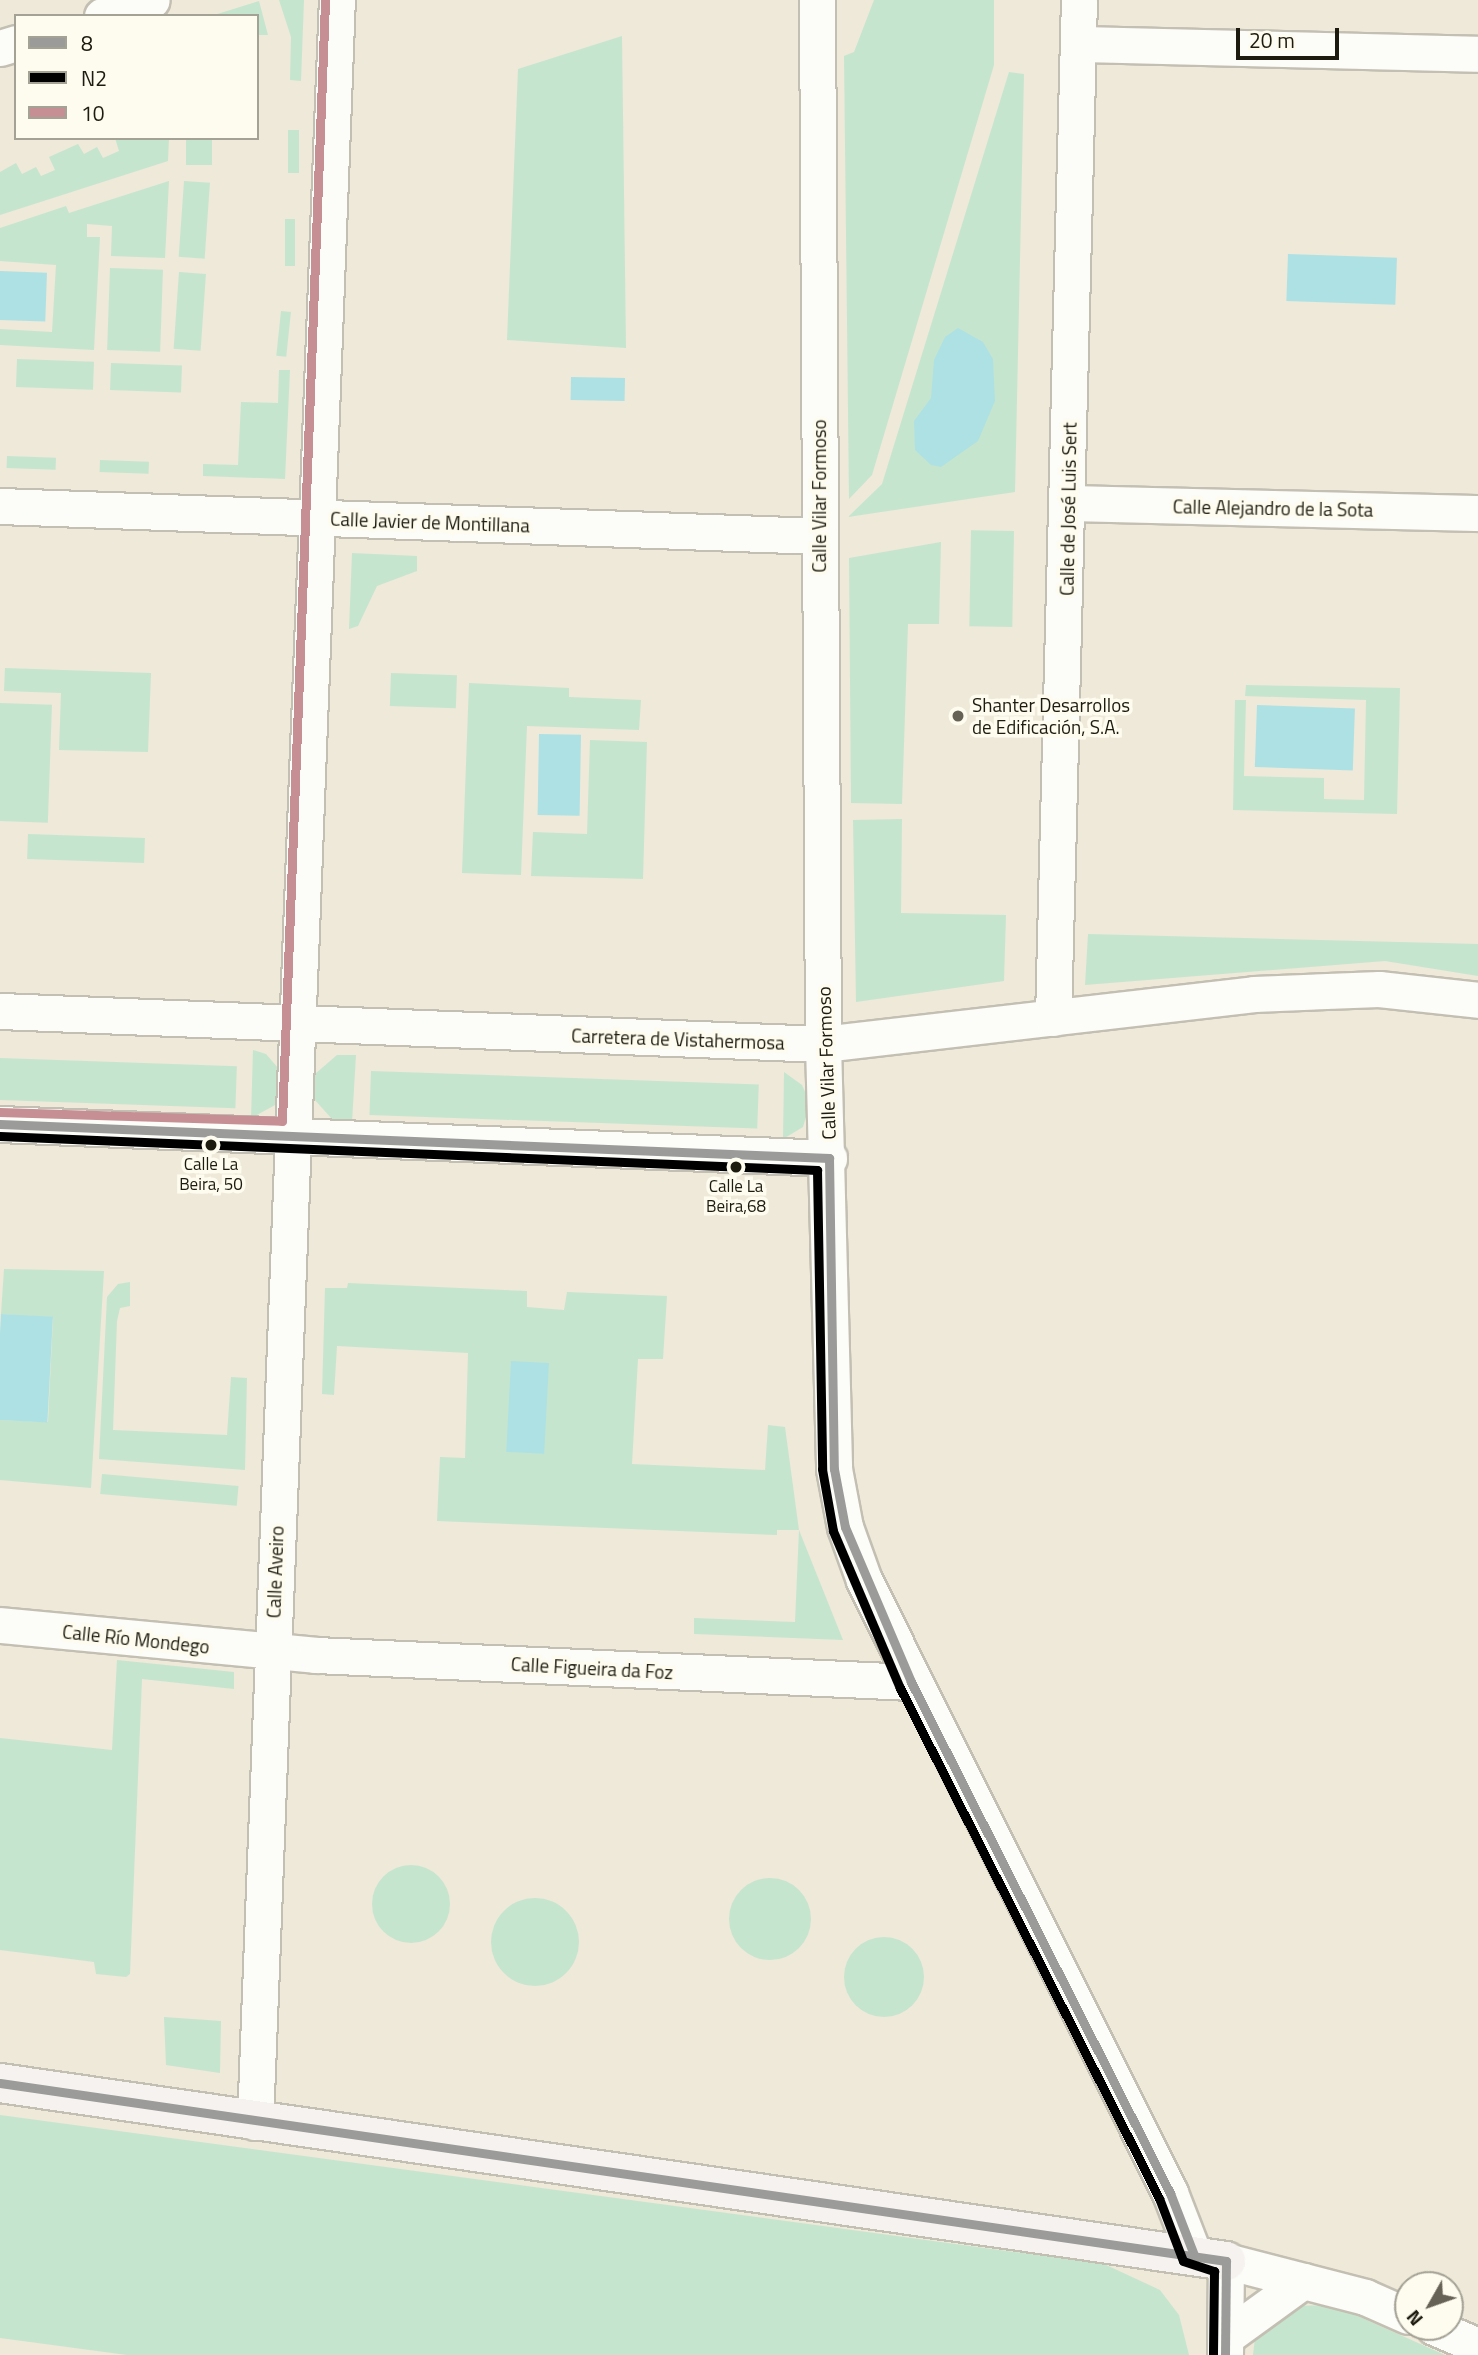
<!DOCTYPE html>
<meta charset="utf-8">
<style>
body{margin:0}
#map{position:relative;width:1478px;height:2355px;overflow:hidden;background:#eee9d8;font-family:"Titillium Web",sans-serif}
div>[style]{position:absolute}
.green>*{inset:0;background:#c6e5ce;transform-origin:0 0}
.round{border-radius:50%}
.water>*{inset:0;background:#aee1e4;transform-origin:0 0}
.roads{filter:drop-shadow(2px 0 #c3bfb2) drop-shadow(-2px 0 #c3bfb2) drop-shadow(0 2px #c3bfb2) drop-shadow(0 -2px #c3bfb2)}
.minor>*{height:35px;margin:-17.5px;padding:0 17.5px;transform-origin:17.5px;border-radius:17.5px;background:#fcfcf9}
.major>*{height:38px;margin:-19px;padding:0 19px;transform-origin:19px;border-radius:19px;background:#f6f2f0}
.bus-1>*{height:9px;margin:-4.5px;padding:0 4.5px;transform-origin:4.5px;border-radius:4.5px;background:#9b9b9a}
.bus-2>*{height:9px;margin:-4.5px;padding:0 4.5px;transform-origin:4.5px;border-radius:4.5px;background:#000}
.bus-3>*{height:9px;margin:-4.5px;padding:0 4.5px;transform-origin:4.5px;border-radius:4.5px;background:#c68f94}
.dots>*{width:19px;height:19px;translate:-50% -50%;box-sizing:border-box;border:4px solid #fefbef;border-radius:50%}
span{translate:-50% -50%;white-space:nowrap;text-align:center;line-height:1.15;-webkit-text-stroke:7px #fefbef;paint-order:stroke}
.bus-label{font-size:17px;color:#1d1a0f}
.street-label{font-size:19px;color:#1d1a0f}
.poi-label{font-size:19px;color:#1d1a0f}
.left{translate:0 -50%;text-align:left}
.legend{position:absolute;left:14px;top:14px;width:245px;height:126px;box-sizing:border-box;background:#fefbef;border:2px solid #a4a195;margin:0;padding:9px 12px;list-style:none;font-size:21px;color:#1d1a0f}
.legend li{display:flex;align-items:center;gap:14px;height:35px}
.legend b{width:35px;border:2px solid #a4a195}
.north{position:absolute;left:1394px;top:2271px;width:70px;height:70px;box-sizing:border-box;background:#fefbef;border:2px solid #a4a195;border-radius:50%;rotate:230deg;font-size:19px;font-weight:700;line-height:28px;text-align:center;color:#1d1a0f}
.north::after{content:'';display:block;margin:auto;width:24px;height:32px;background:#666255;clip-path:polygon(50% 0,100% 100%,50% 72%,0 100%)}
.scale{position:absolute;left:1236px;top:28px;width:103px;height:32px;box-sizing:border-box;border:4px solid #1d1a0f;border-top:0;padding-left:9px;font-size:21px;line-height:24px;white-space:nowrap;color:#1d1a0f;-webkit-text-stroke:5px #fefbef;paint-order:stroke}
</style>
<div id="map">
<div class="green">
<i style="clip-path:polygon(279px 0,304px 0,301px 81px,290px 80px,291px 37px)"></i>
<i style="clip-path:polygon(874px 0,994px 0,994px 65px,872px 475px,849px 499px,844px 56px,854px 52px)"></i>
<i style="clip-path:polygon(259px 1px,268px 35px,257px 35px,257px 16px,211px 16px)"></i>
<i style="clip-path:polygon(622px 36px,626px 348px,507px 340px,518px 69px)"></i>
<i style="clip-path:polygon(1009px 72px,1024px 74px,1015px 492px,848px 517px,882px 484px)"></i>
<i style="left:288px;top:130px;width:11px;height:43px"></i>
<i style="clip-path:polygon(115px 138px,169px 138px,168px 161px,0 215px,0 172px,16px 163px,22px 174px,36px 167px,41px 176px,55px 170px,49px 157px,78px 144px,84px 154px,97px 147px,103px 158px,119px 151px)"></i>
<i style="left:186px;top:138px;width:26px;height:27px"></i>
<i style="clip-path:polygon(169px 181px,165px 258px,111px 256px,112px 226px,87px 224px,87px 237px,100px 237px,94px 350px,0 345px,0 329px,52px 332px,56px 265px,0 261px,0 228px,66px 206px,69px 213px)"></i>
<i style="left:184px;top:181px;width:26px;height:76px;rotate:4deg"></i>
<i style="left:285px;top:219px;width:10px;height:47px"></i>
<i style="left:110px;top:268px;width:53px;height:82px;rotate:2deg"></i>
<i style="left:179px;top:272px;width:27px;height:77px;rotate:4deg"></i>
<i style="left:281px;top:311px;width:10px;height:45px;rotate:6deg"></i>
<i style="left:17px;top:359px;width:77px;height:28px;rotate:2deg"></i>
<i style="left:111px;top:363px;width:71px;height:27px;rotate:2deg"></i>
<i style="clip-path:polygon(279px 370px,290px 370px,285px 479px,203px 476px,203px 464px,238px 465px,241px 402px,278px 403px)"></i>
<i style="left:7px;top:456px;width:49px;height:12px;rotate:2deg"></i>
<i style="left:100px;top:460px;width:49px;height:12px;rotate:2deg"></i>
<i style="left:1014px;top:531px;width:96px;height:43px;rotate:91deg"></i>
<i style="clip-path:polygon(941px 542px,939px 624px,908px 624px,902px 804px,851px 803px,849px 558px)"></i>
<i style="clip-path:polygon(352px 553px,417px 556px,417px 571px,377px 586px,358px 626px,349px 629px)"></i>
<i style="clip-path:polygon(5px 668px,151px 673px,148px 752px,59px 750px,61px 693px,4px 691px)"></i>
<i style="left:391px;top:673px;width:66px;height:33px;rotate:2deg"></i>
<i style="clip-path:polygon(469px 683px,569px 688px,569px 697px,641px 700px,639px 730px,527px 726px,521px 875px,462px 873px)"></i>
<i style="clip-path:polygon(1246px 685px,1400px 688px,1397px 814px,1233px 810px,1235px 700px,1246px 700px,1244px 776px,1324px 778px,1324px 799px,1364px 800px,1366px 700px,1245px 696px)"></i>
<i style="left:0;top:703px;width:52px;height:118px;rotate:2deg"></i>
<i style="clip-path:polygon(590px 740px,647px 742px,643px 879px,531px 876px,533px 832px,587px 834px)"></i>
<i style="clip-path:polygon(902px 819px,901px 913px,1006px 915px,1004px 981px,856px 1002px,853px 820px)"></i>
<i style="left:28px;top:834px;width:117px;height:25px;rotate:2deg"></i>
<i style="clip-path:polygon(1088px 934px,1478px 944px,1478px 976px,1385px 961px,1085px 985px)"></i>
<i style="clip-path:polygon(253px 1050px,266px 1054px,278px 1068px,277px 1104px,251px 1118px)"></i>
<i style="clip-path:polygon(337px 1055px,356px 1055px,352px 1122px,332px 1119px,314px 1099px,315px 1074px)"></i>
<i style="left:0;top:1058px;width:237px;height:42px;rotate:2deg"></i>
<i style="left:371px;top:1071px;width:388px;height:44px;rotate:2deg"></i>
<i style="clip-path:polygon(784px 1072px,802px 1085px,810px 1103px,803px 1127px,783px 1139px)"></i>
<i style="clip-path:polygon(4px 1269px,104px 1271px,91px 1488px,0 1480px,0 1420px,48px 1422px,53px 1318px,1px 1314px)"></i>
<i style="clip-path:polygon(130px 1282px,130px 1306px,120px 1308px,117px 1321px,113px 1430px,227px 1435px,231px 1377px,247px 1378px,245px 1470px,99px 1459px,107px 1297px,118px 1284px)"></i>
<i style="clip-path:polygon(348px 1283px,527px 1291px,527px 1307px,564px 1310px,567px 1292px,667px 1296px,663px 1359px,638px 1359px,632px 1464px,765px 1470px,768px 1425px,785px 1427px,799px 1530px,843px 1640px,694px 1634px,694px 1618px,795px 1622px,799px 1530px,777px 1530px,777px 1535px,437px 1521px,440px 1457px,465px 1458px,468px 1353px,337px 1346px,334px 1395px,322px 1394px,325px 1288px,347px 1288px)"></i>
<i style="left:102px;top:1474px;width:137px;height:20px;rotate:5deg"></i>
<i style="clip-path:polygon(117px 1660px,234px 1672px,234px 1689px,142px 1679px,130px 1974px,126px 1977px,96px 1974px,94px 1962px,0 1950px,0 1738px,112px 1750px)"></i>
<i class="round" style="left:372px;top:1865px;width:78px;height:78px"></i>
<i class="round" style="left:729px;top:1878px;width:82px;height:82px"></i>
<i class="round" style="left:491px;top:1898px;width:88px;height:88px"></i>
<i class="round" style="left:844px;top:1937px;width:80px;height:80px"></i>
<i style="clip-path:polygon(164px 2017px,221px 2021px,220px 2073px,166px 2065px)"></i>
<i style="clip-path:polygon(0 2115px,1104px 2264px,1160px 2290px,1179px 2315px,1189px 2355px,127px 2355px,0 2338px)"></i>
<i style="clip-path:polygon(1333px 2305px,1445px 2355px,1253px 2355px,1256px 2330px,1288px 2306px)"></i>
</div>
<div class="water">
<i style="left:1288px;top:254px;width:109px;height:47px;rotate:2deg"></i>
<i style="left:0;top:271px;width:47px;height:49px;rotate:2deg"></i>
<i style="clip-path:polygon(958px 328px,983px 342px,993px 359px,995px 401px,978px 441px,941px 467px,931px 465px,915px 450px,914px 421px,931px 398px,934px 360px,945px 337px)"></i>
<i style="left:571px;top:377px;width:54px;height:23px;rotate:1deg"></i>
<i style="left:1257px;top:705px;width:98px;height:62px;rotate:2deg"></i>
<i style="left:539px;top:734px;width:42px;height:81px;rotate:1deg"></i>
<i style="left:1px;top:1314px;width:52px;height:106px;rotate:3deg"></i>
<i style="left:511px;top:1361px;width:38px;height:91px;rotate:3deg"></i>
</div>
<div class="roads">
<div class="minor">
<i style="left:817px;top:0;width:1044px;rotate:89.67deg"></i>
<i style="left:823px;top:1044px;width:425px;rotate:88.5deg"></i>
<i style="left:834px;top:1469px;width:59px;rotate:79.3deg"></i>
<i style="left:845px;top:1527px;width:56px;rotate:70.3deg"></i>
<i style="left:864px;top:1580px;width:685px;rotate:63.47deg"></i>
<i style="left:1170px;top:2193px;width:66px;rotate:68.8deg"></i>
<i style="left:102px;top:16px;width:52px;rotate:-17.7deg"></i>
<i style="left:1079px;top:44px;width:399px;rotate:1.4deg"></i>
<i style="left:0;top:48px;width:17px;rotate:-17deg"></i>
<i style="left:1068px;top:503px;width:410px;rotate:1.4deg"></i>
<i style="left:0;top:506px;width:820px;rotate:2.1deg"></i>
<i style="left:0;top:1011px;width:824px;rotate:2.3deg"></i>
<i style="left:823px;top:1044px;width:434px;rotate:-6.6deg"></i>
<i style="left:1254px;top:994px;width:125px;rotate:-2.3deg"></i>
<i style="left:1379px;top:989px;width:100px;rotate:6.3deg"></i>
<i style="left:1053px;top:1018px;width:1018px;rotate:-88.54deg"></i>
<i style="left:0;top:1124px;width:830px;rotate:2.35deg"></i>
<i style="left:0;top:1625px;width:317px;rotate:5.4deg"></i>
<i style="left:316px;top:1655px;width:596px;rotate:2.6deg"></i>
<i style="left:255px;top:2122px;width:2124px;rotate:-87.79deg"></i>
<i style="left:1434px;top:2327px;width:48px;rotate:23.4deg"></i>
<i style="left:1227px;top:2336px;width:94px;rotate:-35.9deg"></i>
<i style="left:1225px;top:2355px;width:94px;rotate:-89.4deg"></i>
<i style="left:1226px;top:2261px;width:144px;rotate:14.5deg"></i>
<i style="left:1365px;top:2297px;width:47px;rotate:23.8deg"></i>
</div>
<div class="major">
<i style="left:0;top:2083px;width:1239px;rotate:8.26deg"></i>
</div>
</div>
<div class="bus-1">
<i style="left:0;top:1124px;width:830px;rotate:2.35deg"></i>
<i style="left:829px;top:1158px;width:311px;rotate:89.1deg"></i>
<i style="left:834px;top:1469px;width:59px;rotate:79.3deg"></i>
<i style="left:845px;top:1527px;width:168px;rotate:66.9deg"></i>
<i style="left:911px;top:1682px;width:573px;rotate:63.12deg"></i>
<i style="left:1170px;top:2193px;width:66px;rotate:68.8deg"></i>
<i style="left:0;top:2083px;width:1239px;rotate:8.26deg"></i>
<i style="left:1225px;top:2355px;width:94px;rotate:-89.4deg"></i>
</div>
<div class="bus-2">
<i style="left:0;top:1136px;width:818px;rotate:2.38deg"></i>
<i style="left:817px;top:1170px;width:299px;rotate:89deg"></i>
<i style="left:822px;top:1469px;width:63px;rotate:79.9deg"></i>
<i style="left:833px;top:1531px;width:171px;rotate:66.9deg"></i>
<i style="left:900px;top:1688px;width:572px;rotate:63.08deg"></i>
<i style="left:1159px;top:2198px;width:67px;rotate:69.1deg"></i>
<i style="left:1183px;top:2261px;width:33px;rotate:18deg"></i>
<i style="left:1214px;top:2271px;width:84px;rotate:90.7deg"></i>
</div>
<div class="bus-3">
<i style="left:0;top:1112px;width:282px;rotate:1.8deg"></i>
<i style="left:282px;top:1121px;width:1122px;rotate:-87.8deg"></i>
</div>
<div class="dots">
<i style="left:958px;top:716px;background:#666255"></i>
<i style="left:211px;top:1145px;background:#1d1a0f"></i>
<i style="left:736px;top:1167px;background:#1d1a0f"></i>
</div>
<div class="bus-label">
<span style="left:211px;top:1175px">Calle La<br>Beira, 50</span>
<span style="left:736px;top:1197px">Calle La<br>Beira,68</span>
</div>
<div class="street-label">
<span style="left:819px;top:496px;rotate:-90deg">Calle Vilar Formoso</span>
<span style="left:1273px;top:508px;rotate:1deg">Calle Alejandro de la Sota</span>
<span style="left:1068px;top:509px;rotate:-89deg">Calle de José Luis Sert</span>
<span style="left:430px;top:522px;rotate:2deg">Calle Javier de Montillana</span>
<span style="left:678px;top:1039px;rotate:2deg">Carretera de Vistahermosa</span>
<span style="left:826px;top:1063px;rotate:-92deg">Calle Vilar Formoso</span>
<span style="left:275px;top:1572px;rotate:-88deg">Calle Aveiro</span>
<span style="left:136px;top:1639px;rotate:6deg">Calle Río Mondego</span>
<span style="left:592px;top:1668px;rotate:3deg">Calle Figueira da Foz</span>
</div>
<div class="poi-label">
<span class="left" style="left:972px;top:716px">Shanter Desarrollos<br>de Edificación, S.A.</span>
</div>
<ul class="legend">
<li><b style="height:9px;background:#9b9b9a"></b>8</li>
<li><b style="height:9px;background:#000"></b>N2</li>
<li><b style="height:9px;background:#c68f94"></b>10</li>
</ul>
<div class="north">N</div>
<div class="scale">20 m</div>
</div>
